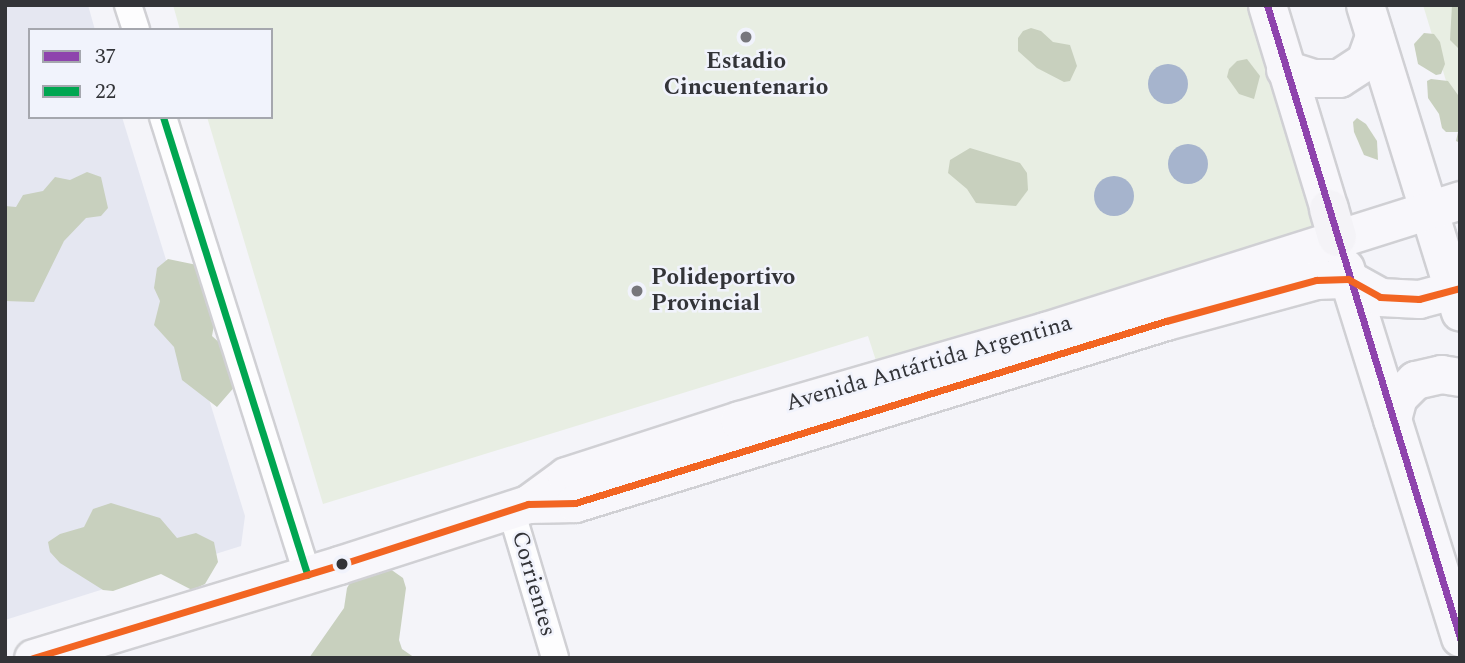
<!DOCTYPE html>
<meta charset="utf-8">
<style>
body{margin:0}
#map{position:relative;width:1465px;height:663px;overflow:hidden;background:#f4f4f9;font-family:Spectral,serif}
div>[style]{position:absolute}
.built>*{inset:0;background:#e5e7f1}
.green>*{inset:0;background:#e8eee3}
.forest>*{inset:0;background:#c8d0be}
.water>*{inset:0;background:#a6b4cd}
.round{border-radius:50%}
.roads{filter:drop-shadow(2px 0 #d0d0d4) drop-shadow(-2px 0 #d0d0d4) drop-shadow(0 2px #d0d0d4) drop-shadow(0 -2px #d0d0d4)}
.street>*{height:26px;margin:-13px;padding:0 13px;transform-origin:13px;border-radius:13px;background:#fdfdfe}
.secondary>*{height:37px;margin:-18.5px;padding:0 18.5px;transform-origin:18.5px;border-radius:18.5px;background:#f8f7fb}
.primary>*{height:38px;margin:-19px;padding:0 19px;transform-origin:19px;border-radius:19px;background:#f4f3f7}
.bus-1>*{height:7px;margin:-3.5px;padding:0 3.5px;transform-origin:3.5px;border-radius:3.5px;background:#8e44ad}
.bus-2>*{height:7px;margin:-3.5px;padding:0 3.5px;transform-origin:3.5px;border-radius:3.5px;background:#00a651}
.bus-3>*{height:7px;margin:-3.5px;padding:0 3.5px;transform-origin:3.5px;border-radius:3.5px;background:#f26522}
.dots>*{width:19px;height:19px;translate:-50% -50%;box-sizing:border-box;border:4px solid #f1f3fc;border-radius:50%}
span{translate:-50% -50%;white-space:nowrap;text-align:center;line-height:1.15;-webkit-text-stroke:5px #f1f3fc;paint-order:stroke}
.poi-label{font-size:23px;color:#333438;font-weight:700}
.left{translate:0 -50%;text-align:left}
.street-label{font-size:23px;color:#333438}
.frame{position:absolute;inset:0;border:7px solid #333438;pointer-events:none}
.legend{position:absolute;left:28px;top:28px;width:245px;height:91px;box-sizing:border-box;background:#f1f3fc;border:2px solid #a5a7ae;margin:0;padding:9px 12px;list-style:none;font-size:21px;color:#333438}
.legend li{display:flex;align-items:center;gap:14px;height:35px}
.legend b{width:35px;border:2px solid #a5a7ae}
</style>
<div id="map">
<div class="built">
<i style="clip-path:polygon(5px 5px,88px 5px,95px 30px,30px 30px,30px 117px,122px 117px,245px 516px,241px 546px,5px 620px)"></i>
</div>
<div class="green">
<i style="clip-path:polygon(173px 5px,1251px 5px,1318px 228px,879px 370px,868px 336px,323px 504px,207px 117px,271px 117px,271px 30px,180px 30px)"></i>
<i style="clip-path:polygon(1423px 5px,1460px 5px,1460px 127px)"></i>
</div>
<div class="forest">
<i style="clip-path:polygon(1452px 5px,1460px 5px,1460px 50px,1450px 40px)"></i>
<i style="clip-path:polygon(1031px 28px,1041px 31px,1053px 42px,1070px 45px,1077px 66px,1070px 81px,1064px 82px,1037px 68px,1018px 51px,1018px 38px,1023px 31px)"></i>
<i style="clip-path:polygon(1424px 33px,1434px 34px,1440px 42px,1445px 64px,1441px 74px,1436px 75px,1418px 64px,1414px 44px)"></i>
<i style="clip-path:polygon(1247px 59px,1260px 76px,1254px 99px,1239px 94px,1227px 77px,1229px 69px,1237px 61px)"></i>
<i style="clip-path:polygon(1431px 79px,1448px 81px,1458px 95px,1460px 143px,1456px 141px,1458px 132px,1446px 132px,1442px 128px,1439px 114px,1428px 98px,1427px 81px)"></i>
<i style="clip-path:polygon(1357px 118px,1366px 124px,1377px 141px,1378px 160px,1364px 155px,1354px 132px,1353px 122px)"></i>
<i style="clip-path:polygon(970px 148px,1020px 163px,1027px 173px,1028px 190px,1016px 206px,976px 203px,967px 189px,948px 173px,950px 160px)"></i>
<i style="clip-path:polygon(87px 172px,101px 177px,108px 208px,101px 216px,86px 218px,64px 241px,34px 302px,5px 301px,5px 206px,16px 207px,23px 195px,43px 191px,55px 177px,70px 180px)"></i>
<i style="clip-path:polygon(168px 259px,197px 265px,217px 308px,212px 336px,223px 346px,237px 384px,217px 407px,182px 380px,174px 347px,154px 325px,160px 301px,154px 288px,157px 268px)"></i>
<i style="clip-path:polygon(111px 503px,160px 518px,177px 538px,196px 533px,214px 542px,218px 562px,205px 584px,192px 590px,161px 574px,113px 591px,103px 590px,60px 563px,50px 552px,48px 542px,60px 534px,84px 527px,93px 509px)"></i>
<i style="clip-path:polygon(386px 566px,403px 578px,406px 588px,399px 640px,402px 649px,415px 658px,309px 658px,344px 608px,347px 588px,357px 571px)"></i>
</div>
<div class="water">
<i class="round" style="left:1148px;top:64px;width:40px;height:40px"></i>
<i class="round" style="left:1168px;top:144px;width:40px;height:40px"></i>
<i class="round" style="left:1094px;top:176px;width:40px;height:40px"></i>
</div>
<div class="roads">
<div class="street">
<i style="left:128px;top:5px;width:26px;rotate:72deg"></i>
<i style="left:163px;top:117px;width:480px;rotate:72.5deg"></i>
<i style="left:511px;top:510px;width:154px;rotate:73.4deg"></i>
</div>
<div class="secondary">
<i style="left:1267px;top:5px;width:213px;rotate:73.1deg"></i>
<i style="left:1365px;top:5px;width:321px;rotate:72.8deg"></i>
<i style="left:1285px;top:69px;width:29px;rotate:18deg"></i>
<i style="left:1313px;top:78px;width:26px"></i>
<i style="left:1339px;top:78px;width:31px;rotate:-33deg"></i>
<i style="left:1365px;top:61px;width:27px;rotate:-70deg"></i>
<i style="left:1345px;top:268px;width:387px;rotate:72.7deg"></i>
<i style="left:1392px;top:419px;width:23px;rotate:-75deg"></i>
<i style="left:1398px;top:397px;width:24px;rotate:-45deg"></i>
<i style="left:1415px;top:380px;width:27px;rotate:-13deg"></i>
<i style="left:1441px;top:374px;width:19px;rotate:9deg"></i>
<i style="left:528px;top:504px;width:47px;rotate:-36.4deg"></i>
<i style="left:566px;top:476px;width:182px;rotate:-17.9deg"></i>
<i style="left:739px;top:420px;width:319px;rotate:-16.2deg"></i>
<i style="left:1045px;top:331px;width:435px;rotate:-17.5deg"></i>
<i style="left:33px;top:658px;width:320px;rotate:-16.9deg"></i>
<i style="left:339px;top:565px;width:199px;rotate:-17.9deg"></i>
<i style="left:528px;top:504px;width:47px;rotate:-1.2deg"></i>
<i style="left:575px;top:503px;width:618px;rotate:-17.12deg"></i>
<i style="left:1166px;top:321px;width:156px;rotate:-15.3deg"></i>
<i style="left:1316px;top:280px;width:32px;rotate:-2deg"></i>
<i style="left:1348px;top:279px;width:37px;rotate:29deg"></i>
<i style="left:1380px;top:297px;width:39px;rotate:3deg"></i>
<i style="left:1419px;top:299px;width:42px;rotate:-15deg"></i>
</div>
<div class="primary">
<i style="left:1329px;top:209px;width:29px;rotate:74deg"></i>
</div>
</div>
<div class="bus-1">
<i style="left:1267px;top:5px;width:662px;rotate:73.04deg"></i>
</div>
<div class="bus-2">
<i style="left:163px;top:117px;width:480px;rotate:72.5deg"></i>
</div>
<div class="bus-3">
<i style="left:33px;top:658px;width:320px;rotate:-16.9deg"></i>
<i style="left:339px;top:565px;width:199px;rotate:-17.9deg"></i>
<i style="left:528px;top:504px;width:47px;rotate:-1.2deg"></i>
<i style="left:575px;top:503px;width:618px;rotate:-17.12deg"></i>
<i style="left:1166px;top:321px;width:156px;rotate:-15.3deg"></i>
<i style="left:1316px;top:280px;width:32px;rotate:-2deg"></i>
<i style="left:1348px;top:279px;width:37px;rotate:29deg"></i>
<i style="left:1380px;top:297px;width:39px;rotate:3deg"></i>
<i style="left:1419px;top:299px;width:42px;rotate:-15deg"></i>
</div>
<div class="dots">
<i style="left:746px;top:37px;background:#77777c"></i>
<i style="left:637px;top:291px;background:#77777c"></i>
<i style="left:342px;top:564px;background:#333438"></i>
</div>
<div class="poi-label">
<span style="left:746px;top:75px">Estadio<br>Cincuentenario</span>
<span class="left" style="left:651px;top:291px">Polideportivo<br>Provincial</span>
</div>
<div class="street-label">
<span style="left:929px;top:364px;rotate:-16deg">Avenida Antártida Argentina</span>
<span style="left:533px;top:584px;rotate:74deg">Corrientes</span>
</div>
<div class="frame"></div>
<ul class="legend">
<li><b style="height:9px;background:#8e44ad"></b>37</li>
<li><b style="height:9px;background:#00a651"></b>22</li>
</ul>
</div>
